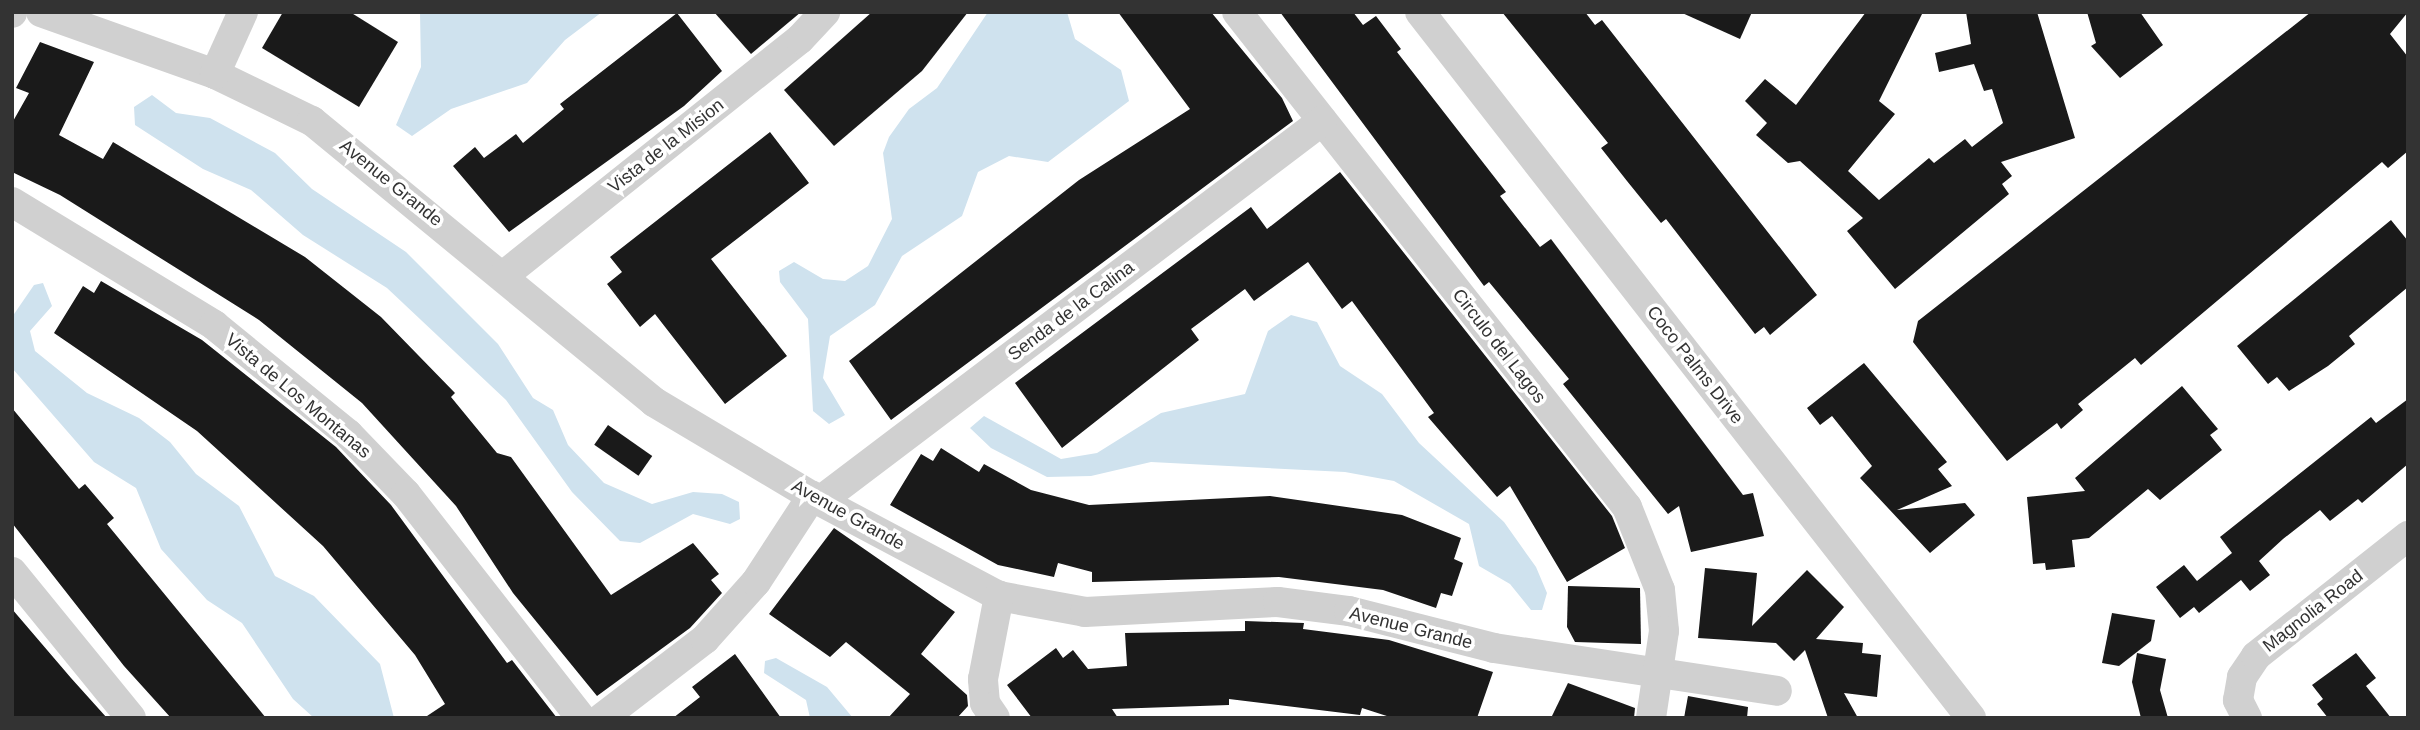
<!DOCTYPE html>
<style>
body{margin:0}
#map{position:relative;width:2420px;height:730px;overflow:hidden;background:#fff;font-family:Helvetica,sans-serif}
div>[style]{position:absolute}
.water>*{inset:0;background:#cfe2ee}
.building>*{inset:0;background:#1a1a1a;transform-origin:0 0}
.minor>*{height:30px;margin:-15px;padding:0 15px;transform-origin:15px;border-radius:15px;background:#d0d0d0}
span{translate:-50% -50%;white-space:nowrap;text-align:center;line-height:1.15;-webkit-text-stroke:7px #fff;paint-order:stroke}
.street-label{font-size:18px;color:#333}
.frame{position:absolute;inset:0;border:14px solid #333;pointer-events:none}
</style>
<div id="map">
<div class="water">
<i style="clip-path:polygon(420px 12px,602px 12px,565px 40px,527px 83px,451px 109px,412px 136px,396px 125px,421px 67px)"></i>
<i style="clip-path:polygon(988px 12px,1067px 12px,1075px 39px,1121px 70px,1129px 101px,1048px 162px,1009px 156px,978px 172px,962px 216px,902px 256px,875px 305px,830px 336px,823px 378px,845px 415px,829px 424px,813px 411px,808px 319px,780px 282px,779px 271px,794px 262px,823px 279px,845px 281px,868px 266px,892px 219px,883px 153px,889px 137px,909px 109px,937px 88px)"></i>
<i style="clip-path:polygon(152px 95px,176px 113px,210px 118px,275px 153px,312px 189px,406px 252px,498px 344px,533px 398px,553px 410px,568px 445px,604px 483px,652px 504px,693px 492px,722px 494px,739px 502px,740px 519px,730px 524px,693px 514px,640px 543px,620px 541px,572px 492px,506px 400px,387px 288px,303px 235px,251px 190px,203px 169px,135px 125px,134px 107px)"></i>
<i style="clip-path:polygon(43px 283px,52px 306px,30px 331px,35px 351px,87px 393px,139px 418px,170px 442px,196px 474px,239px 506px,275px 576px,314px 596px,380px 664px,394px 718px,314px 718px,293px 699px,242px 623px,207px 600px,161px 549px,136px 488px,94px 462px,12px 368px,12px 317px,34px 285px)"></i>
<i style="clip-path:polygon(1291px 315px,1317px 322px,1340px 366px,1382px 394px,1419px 443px,1504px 522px,1536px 567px,1547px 593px,1542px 610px,1531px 610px,1510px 584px,1479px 566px,1469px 524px,1394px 481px,1345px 472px,1151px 462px,1091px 476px,1047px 477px,991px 448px,970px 428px,984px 416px,1061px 459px,1097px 453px,1161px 413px,1245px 394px,1268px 331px)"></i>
<i style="clip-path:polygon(776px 658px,827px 687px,853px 718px,810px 718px,806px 700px,764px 673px,765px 661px)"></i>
</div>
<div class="building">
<i style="clip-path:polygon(283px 12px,350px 12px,398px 42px,359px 107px,262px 48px)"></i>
<i style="clip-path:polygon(714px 12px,801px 12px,751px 54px)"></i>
<i style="clip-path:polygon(872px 12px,968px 12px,922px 71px,834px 146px,784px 90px)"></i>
<i style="clip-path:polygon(1118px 12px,1211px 12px,1282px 98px,1293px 121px,891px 420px,849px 361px,1079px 180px,1190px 109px)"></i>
<i style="clip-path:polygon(1280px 12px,1353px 12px,1363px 25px,1376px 16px,1401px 49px,1397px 52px,1506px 192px,1500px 196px,1540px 247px,1551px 239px,1743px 495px,1753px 493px,1764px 536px,1691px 552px,1679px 506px,1668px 514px,1563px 384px,1569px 379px,1489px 282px,1484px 286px)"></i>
<i style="clip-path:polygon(1502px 12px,1585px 12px,1595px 25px,1602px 20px,1817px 295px,1770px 335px,1764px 327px,1755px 334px,1666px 219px,1661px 223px,1627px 181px,1601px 148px,1608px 143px)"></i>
<i style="clip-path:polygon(1680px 12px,1752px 12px,1740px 39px)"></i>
<i style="clip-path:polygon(1866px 12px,1923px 12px,1879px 101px,1895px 114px,1848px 171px,1879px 200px,1929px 158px,1934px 163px,1965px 139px,1972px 147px,2003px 123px,1992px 89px,1984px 91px,1974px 64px,1939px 72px,1935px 53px,1971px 44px,1966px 12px,2037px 12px,2075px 138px,2001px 162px,2012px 176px,2002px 184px,2009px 194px,1895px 289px,1847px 231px,1863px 218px,1800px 161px,1788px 163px,1756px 135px,1767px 123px,1745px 101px,1765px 79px,1796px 105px)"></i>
<i style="clip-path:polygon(2087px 12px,2140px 12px,2163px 45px,2120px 78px,2091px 46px,2096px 43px)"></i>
<i style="clip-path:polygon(2311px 12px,2408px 12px,2390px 34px,2408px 57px,2408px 151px,2388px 168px,2382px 162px,2141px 365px,2135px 358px,2078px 404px,2083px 410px,2061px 429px,2057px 423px,2007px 461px,1913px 342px,1918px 321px)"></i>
<i style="clip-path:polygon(677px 13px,722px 71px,684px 106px,509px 232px,453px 166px,475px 147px,484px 158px,516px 134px,523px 143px,564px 109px,560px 104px)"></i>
<i style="clip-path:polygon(40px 42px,94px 62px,59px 135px,103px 159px,113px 142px,305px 257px,381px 317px,455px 393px,451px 397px,497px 453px,511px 457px,611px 595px,693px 543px,719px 574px,711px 580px,722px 593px,690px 628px,597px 696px,513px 593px,456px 506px,362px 403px,259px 320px,60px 195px,12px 172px,12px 123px,29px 93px,16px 88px)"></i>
<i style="clip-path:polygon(770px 132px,809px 183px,711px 259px,787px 356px,725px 404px,655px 314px,640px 327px,607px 284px,622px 272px,610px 257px)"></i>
<i style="clip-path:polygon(1340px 172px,1612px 516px,1625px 548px,1567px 582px,1510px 486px,1497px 497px,1428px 417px,1434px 413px,1352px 301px,1342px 309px,1308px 262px,1254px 301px,1245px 289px,1191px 329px,1199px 340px,1062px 448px,1015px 383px,1251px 207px,1267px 229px)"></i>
<i style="clip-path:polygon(2391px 220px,2408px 241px,2408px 287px,2349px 336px,2355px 344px,2328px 366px,2289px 391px,2277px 377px,2268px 384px,2237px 346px)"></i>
<i style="clip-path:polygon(101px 281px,202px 340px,336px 447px,391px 505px,507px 663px,512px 660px,557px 718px,424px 718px,445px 704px,415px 655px,323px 546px,197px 431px,54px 333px,83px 286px,94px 293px)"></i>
<i style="clip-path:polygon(1864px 363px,1947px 462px,1938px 469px,1952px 486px,1897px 510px,1965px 503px,1975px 515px,1930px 553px,1860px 478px,1872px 466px,1832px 416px,1820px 425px,1807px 408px)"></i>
<i style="clip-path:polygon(2182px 386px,2218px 429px,2210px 435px,2222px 450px,2160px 500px,2148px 489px,2089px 538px,2072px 540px,2075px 567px,2046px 570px,2045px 563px,2033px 564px,2027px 497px,2085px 491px,2075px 478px)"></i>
<i style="clip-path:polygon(2408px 399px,2408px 464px,2362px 503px,2358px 499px,2330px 521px,2320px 510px,2283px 539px,2259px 561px,2270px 575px,2250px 591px,2241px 580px,2199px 613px,2194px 607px,2180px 618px,2156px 587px,2184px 565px,2197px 581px,2232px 553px,2220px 537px,2371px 417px,2376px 423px)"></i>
<i style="clip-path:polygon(12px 408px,79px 489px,85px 484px,114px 518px,107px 524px,266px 718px,171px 718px,124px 666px,12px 523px)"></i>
<i style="left:608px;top:425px;width:54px;height:24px;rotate:35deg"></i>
<i style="clip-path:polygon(941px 448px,979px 472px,984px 464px,1031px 490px,1089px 505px,1270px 496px,1402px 515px,1461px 538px,1454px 559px,1463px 563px,1452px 596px,1441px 593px,1436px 608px,1383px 590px,1279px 577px,1092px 582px,1092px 572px,1058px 563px,1054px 577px,998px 565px,890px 505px,921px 454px,933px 461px)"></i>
<i style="clip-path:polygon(834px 528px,955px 612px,921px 654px,967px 695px,968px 706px,957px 718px,888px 718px,910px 694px,846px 642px,830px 657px,769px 614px)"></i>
<i style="clip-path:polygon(1705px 568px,1757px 573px,1752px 626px,1807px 570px,1844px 607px,1816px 639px,1863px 643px,1862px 653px,1881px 655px,1877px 697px,1844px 693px,1858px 718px,1828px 718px,1805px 650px,1794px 661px,1776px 643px,1698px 638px)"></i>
<i style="clip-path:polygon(1568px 586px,1640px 588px,1641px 644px,1575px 642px,1567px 627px)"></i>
<i style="clip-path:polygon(12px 609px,71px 678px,107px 718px,12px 718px)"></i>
<i style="clip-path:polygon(2112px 613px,2155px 620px,2151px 641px,2119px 666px,2102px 663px)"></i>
<i style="clip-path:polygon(1245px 621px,1304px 623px,1303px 629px,1389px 640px,1493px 672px,1477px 718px,1393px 718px,1362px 708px,1360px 715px,1229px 699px,1229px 705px,1112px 709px,1118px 718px,1032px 718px,1007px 685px,1056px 648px,1063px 658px,1073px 650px,1088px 669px,1127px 666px,1125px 633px,1245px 631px)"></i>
<i style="clip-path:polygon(2137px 653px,2166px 659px,2160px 690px,2168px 718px,2141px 718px,2132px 682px)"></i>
<i style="clip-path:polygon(2356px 653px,2376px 678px,2366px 686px,2391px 718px,2328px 718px,2317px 704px,2323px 699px,2312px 685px)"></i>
<i style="clip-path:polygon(735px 654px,781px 718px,673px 718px,700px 697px,692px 687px)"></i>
<i style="clip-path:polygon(1568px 683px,1635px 708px,1634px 718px,1551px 718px)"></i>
<i style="clip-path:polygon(1688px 696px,1748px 707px,1747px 718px,1684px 718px)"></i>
</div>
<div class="minor">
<i style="left:41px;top:12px;width:185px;rotate:19.6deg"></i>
<i style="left:215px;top:74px;width:108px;rotate:25.9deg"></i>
<i style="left:312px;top:121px;width:443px;rotate:39.4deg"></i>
<i style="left:654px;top:402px;width:193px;rotate:30.8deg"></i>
<i style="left:820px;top:501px;width:203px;rotate:28deg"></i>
<i style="left:999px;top:596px;width:87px;rotate:10.5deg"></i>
<i style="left:1085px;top:612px;width:193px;rotate:-3deg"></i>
<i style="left:1278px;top:602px;width:72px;rotate:7.2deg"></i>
<i style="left:1349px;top:611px;width:150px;rotate:14.3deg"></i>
<i style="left:1494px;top:648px;width:286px;rotate:8.6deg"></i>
<i style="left:1237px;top:12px;width:630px;rotate:51.77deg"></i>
<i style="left:1627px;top:507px;width:89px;rotate:68.3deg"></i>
<i style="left:1660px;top:590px;width:41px;rotate:84.4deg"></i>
<i style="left:1664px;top:631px;width:88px;rotate:98.5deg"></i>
<i style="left:1420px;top:12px;width:896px;rotate:52.03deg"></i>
<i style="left:12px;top:13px;width:1px;rotate:-90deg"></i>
<i style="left:215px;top:74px;width:68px;rotate:-65.7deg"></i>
<i style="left:12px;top:202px;width:237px;rotate:31.3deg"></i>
<i style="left:214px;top:325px;width:173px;rotate:39.1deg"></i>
<i style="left:348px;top:434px;width:83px;rotate:46deg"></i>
<i style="left:406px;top:494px;width:284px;rotate:52deg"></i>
<i style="left:503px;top:276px;width:380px;rotate:-38.6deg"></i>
<i style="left:800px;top:39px;width:37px;rotate:-47deg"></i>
<i style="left:820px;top:501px;width:630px;rotate:-37.12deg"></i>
<i style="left:12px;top:572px;width:188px;rotate:50.8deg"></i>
<i style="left:602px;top:718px;width:130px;rotate:-37.5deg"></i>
<i style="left:705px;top:639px;width:76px;rotate:-48.2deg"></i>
<i style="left:756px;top:582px;width:103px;rotate:-56.9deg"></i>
<i style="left:995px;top:718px;width:18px;rotate:-124deg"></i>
<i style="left:985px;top:703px;width:24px;rotate:-95deg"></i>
<i style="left:983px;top:679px;width:85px;rotate:-79.1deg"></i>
<i style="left:2247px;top:718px;width:20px;rotate:-117deg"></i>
<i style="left:2238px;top:700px;width:23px;rotate:-80deg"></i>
<i style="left:2242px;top:677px;width:25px;rotate:-56deg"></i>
<i style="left:2256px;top:656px;width:194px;rotate:-38.3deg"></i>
</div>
<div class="street-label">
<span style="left:666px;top:146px;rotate:-38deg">Vista de la Mision</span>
<span style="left:391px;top:183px;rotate:39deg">Avenue Grande</span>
<span style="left:1071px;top:311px;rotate:-37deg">Senda de la Calina</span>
<span style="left:1499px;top:346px;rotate:52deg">Circulo del Lagos</span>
<span style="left:1695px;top:365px;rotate:52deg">Coco Palms Drive</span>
<span style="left:298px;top:396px;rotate:40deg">Vista de Los Montanas</span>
<span style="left:848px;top:515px;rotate:29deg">Avenue Grande</span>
<span style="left:2313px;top:611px;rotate:-38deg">Magnolia Road</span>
<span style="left:1411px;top:628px;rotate:14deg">Avenue Grande</span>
</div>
<div class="frame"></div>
</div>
